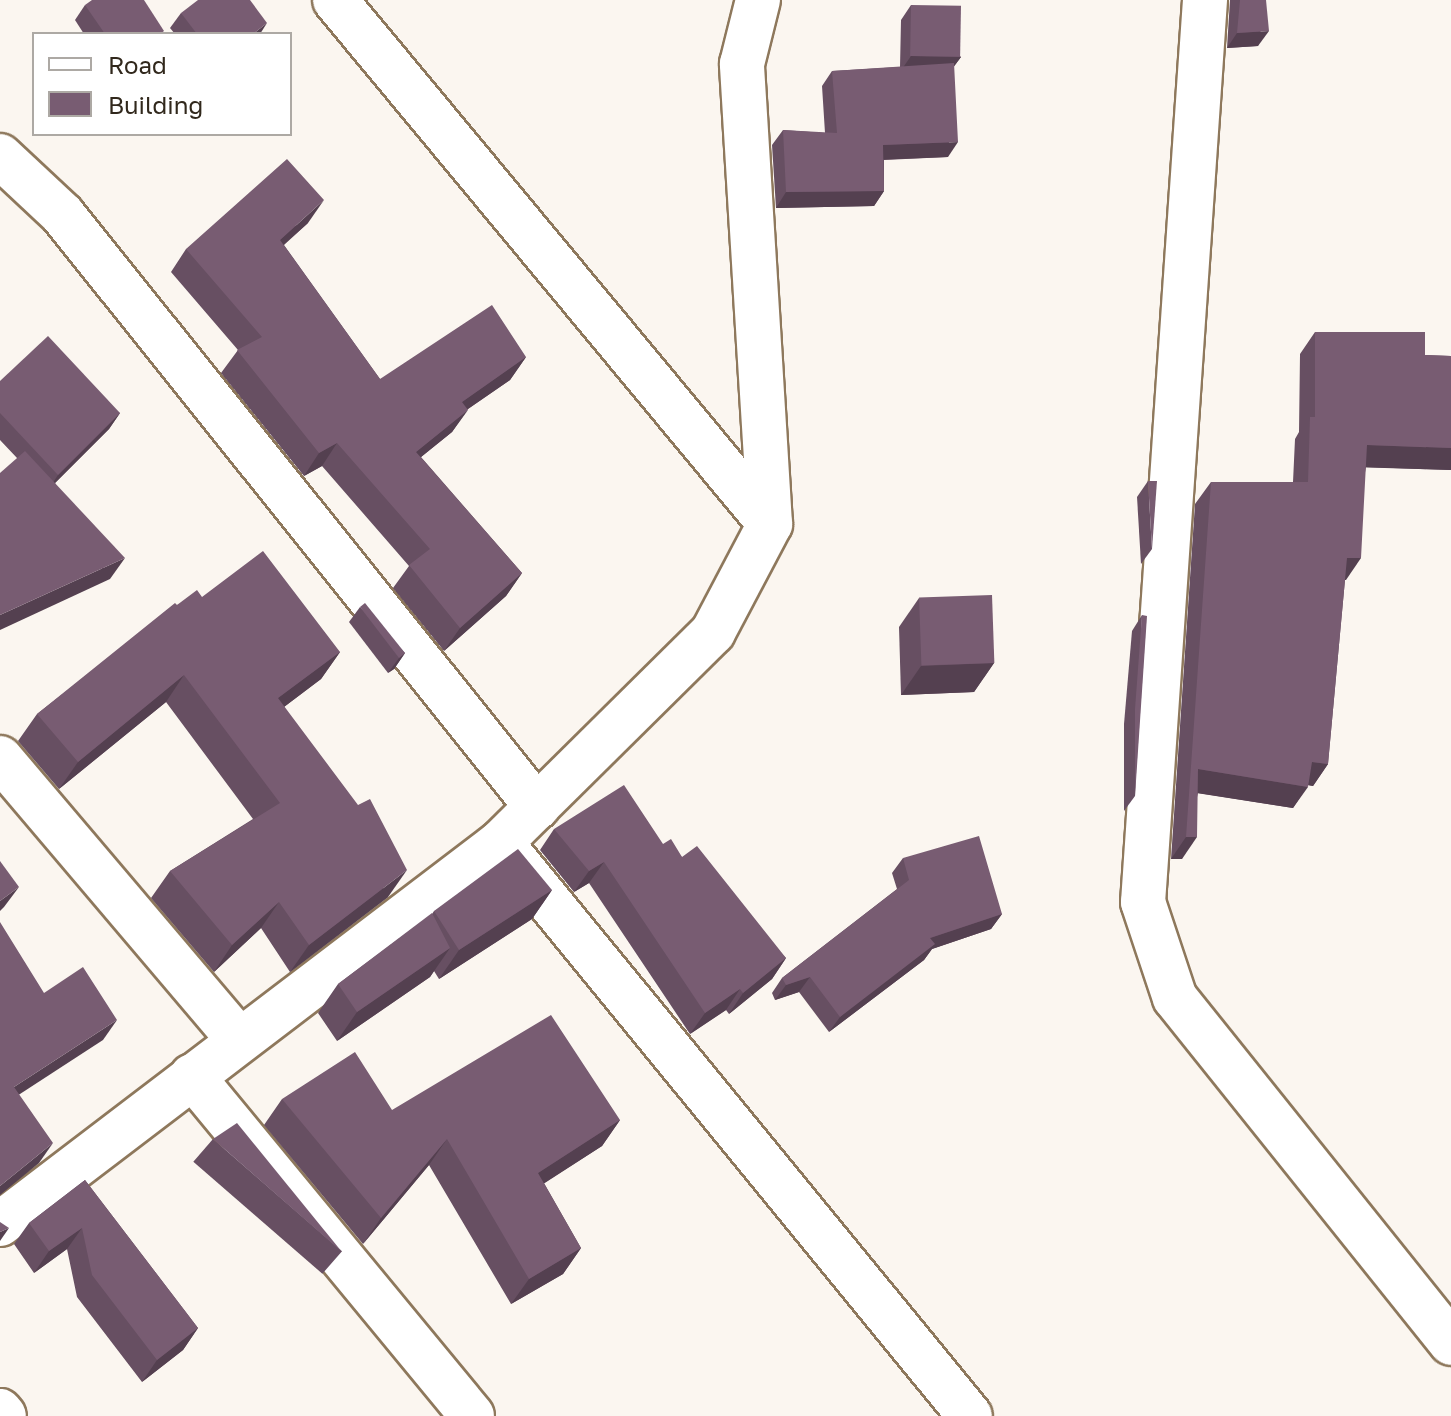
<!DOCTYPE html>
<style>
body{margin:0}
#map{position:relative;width:1451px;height:1416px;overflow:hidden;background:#fbf6f0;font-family:"Golos Text",sans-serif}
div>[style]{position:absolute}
.roads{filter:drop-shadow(2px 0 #8e785c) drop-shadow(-2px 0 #8e785c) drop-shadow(0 2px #8e785c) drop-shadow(0 -2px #8e785c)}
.minor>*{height:44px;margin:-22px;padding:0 22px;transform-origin:22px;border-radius:22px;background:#fff}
.wall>*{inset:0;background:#674f62;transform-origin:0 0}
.shaded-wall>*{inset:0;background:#544050}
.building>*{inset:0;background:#785c72;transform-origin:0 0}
span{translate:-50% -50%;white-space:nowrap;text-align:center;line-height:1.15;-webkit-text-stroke:8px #fff;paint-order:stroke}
.legend{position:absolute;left:32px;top:32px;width:260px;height:104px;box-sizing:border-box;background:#fff;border:2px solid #ada9a4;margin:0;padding:10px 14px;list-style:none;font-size:24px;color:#31281c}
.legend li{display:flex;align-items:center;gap:16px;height:40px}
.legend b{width:40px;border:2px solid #ada9a4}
</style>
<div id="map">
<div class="roads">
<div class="minor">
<i style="left:335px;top:0;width:681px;rotate:50.3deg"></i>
<i style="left:1205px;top:0;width:904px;rotate:93.93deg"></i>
<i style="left:1143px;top:902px;width:101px;rotate:71.6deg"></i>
<i style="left:1175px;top:998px;width:442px;rotate:51.3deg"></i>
<i style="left:0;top:156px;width:85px;rotate:43.1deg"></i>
<i style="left:62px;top:214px;width:760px;rotate:51.3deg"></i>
<i style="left:0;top:758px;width:370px;rotate:49.7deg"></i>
<i style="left:510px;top:854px;width:726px;rotate:50.7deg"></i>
<i style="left:192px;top:1076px;width:440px;rotate:50.5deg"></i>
<i style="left:0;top:1224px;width:630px;rotate:-37.32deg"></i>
<i style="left:501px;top:842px;width:298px;rotate:-44.7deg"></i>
<i style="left:713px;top:632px;width:122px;rotate:-62.2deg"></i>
<i style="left:770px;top:524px;width:461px;rotate:-93.5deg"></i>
<i style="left:742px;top:64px;width:66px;rotate:-76deg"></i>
<i style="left:0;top:1411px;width:6px;rotate:51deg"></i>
</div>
</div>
<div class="wall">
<i style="clip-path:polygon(1230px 0,1266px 0,1258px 46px,1227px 48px)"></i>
<i style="clip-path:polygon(85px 5px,162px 34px,84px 34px,75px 20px)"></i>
<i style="clip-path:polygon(911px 5px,961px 57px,954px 66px,948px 157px,884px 160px,884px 191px,874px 206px,776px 208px,772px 145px,783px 130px,825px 133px,822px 86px,832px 71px,900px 67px,901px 20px)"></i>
<i style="clip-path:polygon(181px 13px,260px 34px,175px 34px,170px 28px)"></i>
<i style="clip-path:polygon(308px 223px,284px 245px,380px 379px,526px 357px,510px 380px,468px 409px,452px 432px,421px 457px,522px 573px,506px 596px,444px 651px,393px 588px,409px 566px,322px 466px,304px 476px,221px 373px,238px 350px,171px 272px,186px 249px)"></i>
<i style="clip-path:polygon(1315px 332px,1425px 355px,1451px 356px,1451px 470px,1366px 467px,1345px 580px,1328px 764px,1313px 786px,1308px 785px,1293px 808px,1198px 793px,1182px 859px,1171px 859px,1195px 504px,1211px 482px,1293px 482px,1295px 439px,1299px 432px,1300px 354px)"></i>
<i style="clip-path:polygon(0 381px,120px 413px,109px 429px,55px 483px,110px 579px,17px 458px,0 440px)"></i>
<i style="clip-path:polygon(1148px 481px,1152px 549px,1141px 564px,1137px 497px)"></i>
<i style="clip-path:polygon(202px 597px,340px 652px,321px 679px,284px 707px,388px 897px,290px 972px,261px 928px,214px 972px,151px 898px,170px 871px,253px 819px,166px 702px,59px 789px,18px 741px,37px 714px,177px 605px)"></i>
<i style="clip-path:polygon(919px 598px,994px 663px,974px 692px,901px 695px,899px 627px)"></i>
<i style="clip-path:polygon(360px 607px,405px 653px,394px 669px,388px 673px,349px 622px)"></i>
<i style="clip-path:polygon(1142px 615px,1135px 796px,1124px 811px,1124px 724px,1132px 631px)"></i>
<i style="clip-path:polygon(554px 829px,663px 844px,682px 857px,786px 958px,772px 979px,729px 1014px,726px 1010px,690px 1034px,589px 883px,574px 892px,540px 850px)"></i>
<i style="clip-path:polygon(903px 858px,1002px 914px,991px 929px,932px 949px,924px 960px,829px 1032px,799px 992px,775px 1000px,772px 993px,782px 978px,897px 889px,892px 873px)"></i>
<i style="clip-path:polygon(552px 890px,532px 919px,439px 979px,434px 971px,430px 977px,337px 1041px,318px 1013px,338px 984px,432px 914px,434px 911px)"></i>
<i style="clip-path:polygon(282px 1099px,392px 1110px,620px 1120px,602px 1146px,544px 1183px,581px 1248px,563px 1274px,511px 1304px,429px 1165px,363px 1244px,264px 1125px)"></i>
<i style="left:213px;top:1139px;width:171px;height:30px;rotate:41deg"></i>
<i style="clip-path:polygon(85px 1180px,198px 1328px,183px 1350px,142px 1382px,77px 1297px,67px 1249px,34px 1273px,14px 1244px,29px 1223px)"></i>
</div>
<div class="shaded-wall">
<i style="clip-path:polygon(267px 23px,260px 34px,253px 34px)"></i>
<i style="clip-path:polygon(1269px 31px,1258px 46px,1227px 48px,1237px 33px)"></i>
<i style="clip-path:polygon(911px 56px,961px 57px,950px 72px,900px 72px)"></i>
<i style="clip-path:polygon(958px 142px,948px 157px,873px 160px,883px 145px)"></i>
<i style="clip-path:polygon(884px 191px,874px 206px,776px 208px,786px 192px)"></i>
<i style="clip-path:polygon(324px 200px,308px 223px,264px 262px,280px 240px)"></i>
<i style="clip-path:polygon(526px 357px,510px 380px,446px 424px,462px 402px)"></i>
<i style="clip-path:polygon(468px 410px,452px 432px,400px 474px,416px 452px)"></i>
<i style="clip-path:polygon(120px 413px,109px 429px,48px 490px,58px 475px)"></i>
<i style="clip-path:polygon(337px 443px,322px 466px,304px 476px,319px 453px)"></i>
<i style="clip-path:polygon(1367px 445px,1451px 448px,1451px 470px,1351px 467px)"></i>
<i style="clip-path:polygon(125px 558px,110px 579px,0 630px,0 615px)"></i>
<i style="clip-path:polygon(1347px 558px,1361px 558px,1346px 580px,1332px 580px)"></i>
<i style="clip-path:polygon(522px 573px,506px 596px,444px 651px,460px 628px)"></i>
<i style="clip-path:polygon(340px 652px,321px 679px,260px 725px,278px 698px)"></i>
<i style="clip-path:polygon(405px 653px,394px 669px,388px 673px,399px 658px)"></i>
<i style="clip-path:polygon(994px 663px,974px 692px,901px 695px,921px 666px)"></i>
<i style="clip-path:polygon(184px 675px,166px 702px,59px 789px,78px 762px)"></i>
<i style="clip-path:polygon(1312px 762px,1328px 764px,1313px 786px,1297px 783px)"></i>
<i style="clip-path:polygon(1198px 769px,1308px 787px,1293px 808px,1190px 792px)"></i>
<i style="clip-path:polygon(1186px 837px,1197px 837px,1182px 859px,1171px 859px)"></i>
<i style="clip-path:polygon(604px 862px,589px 883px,574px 892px,589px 871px)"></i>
<i style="clip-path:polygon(407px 870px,388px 897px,290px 972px,309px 945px)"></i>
<i style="clip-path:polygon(19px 887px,4px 907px,0 911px,0 901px)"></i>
<i style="clip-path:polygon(552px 890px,532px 919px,439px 979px,459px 950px)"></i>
<i style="clip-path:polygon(279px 902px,261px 928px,214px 972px,232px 945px)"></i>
<i style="clip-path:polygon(1002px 914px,991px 929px,932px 949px,924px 960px,829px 1032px,840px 1017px,930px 938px)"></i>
<i style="clip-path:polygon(450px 948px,430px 977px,337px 1041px,357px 1012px)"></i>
<i style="clip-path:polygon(786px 958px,772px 979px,729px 1014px,743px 993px)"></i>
<i style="clip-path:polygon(810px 977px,799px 992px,775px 1000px,786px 985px)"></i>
<i style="clip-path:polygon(740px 989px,726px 1010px,690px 1034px,705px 1013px)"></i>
<i style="clip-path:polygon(117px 1020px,103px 1040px,0 1107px,14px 1087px)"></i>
<i style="clip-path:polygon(620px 1120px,602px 1146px,520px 1199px,538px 1173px)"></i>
<i style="clip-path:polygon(447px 1139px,429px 1165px,363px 1244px,381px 1218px)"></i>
<i style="clip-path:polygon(53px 1143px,39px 1163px,0 1195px,0 1186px)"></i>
<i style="clip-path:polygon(9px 1228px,0 1241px,0 1232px)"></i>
<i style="clip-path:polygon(82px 1228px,67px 1249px,34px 1273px,49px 1251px)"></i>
<i style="clip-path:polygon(581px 1248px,563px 1274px,511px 1304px,529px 1279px)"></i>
<i style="clip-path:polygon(198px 1328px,183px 1350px,142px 1382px,157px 1360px)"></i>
</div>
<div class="building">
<i style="clip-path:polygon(92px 0,144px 0,164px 31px,160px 34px,105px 34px,85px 5px)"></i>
<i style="clip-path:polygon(198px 0,250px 0,267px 23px,253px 34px,197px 34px,181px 13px)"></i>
<i style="clip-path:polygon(1240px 0,1266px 0,1269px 31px,1237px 33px)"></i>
<i style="left:911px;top:5px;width:50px;height:51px;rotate:1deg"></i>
<i style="clip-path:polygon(954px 63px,958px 142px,883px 145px,884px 191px,786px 192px,783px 130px,837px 133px,832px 71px)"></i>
<i style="clip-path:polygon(287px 159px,324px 200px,280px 240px,380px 379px,492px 305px,526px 357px,462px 402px,468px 410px,416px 452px,522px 573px,460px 628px,409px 565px,430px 549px,337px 443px,319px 453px,237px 350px,262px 337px,186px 249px)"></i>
<i style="clip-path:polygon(1315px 332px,1425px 332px,1425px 355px,1451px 356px,1451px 448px,1367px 445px,1361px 558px,1347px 558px,1328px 764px,1312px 762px,1308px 787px,1198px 769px,1197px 837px,1186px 837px,1211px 482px,1308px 482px,1310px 417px,1315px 417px)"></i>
<i style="clip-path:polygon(48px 336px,120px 413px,58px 475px,0 413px,0 381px)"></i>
<i style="clip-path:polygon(25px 451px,125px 558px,0 615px,0 473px)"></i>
<i style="clip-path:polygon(1148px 481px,1157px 481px,1152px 549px)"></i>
<i style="clip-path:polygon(263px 551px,340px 652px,278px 698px,358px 805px,370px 799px,407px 870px,309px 945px,279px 902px,232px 945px,170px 871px,280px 803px,184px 675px,78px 762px,37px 714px,175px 603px,177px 605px,197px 590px,202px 597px)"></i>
<i style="left:992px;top:595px;width:68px;height:73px;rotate:88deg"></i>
<i style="clip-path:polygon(365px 603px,405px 653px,399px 658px,360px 607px)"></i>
<i style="clip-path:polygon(1142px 615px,1147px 616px,1135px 796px,1135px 709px)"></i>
<i style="clip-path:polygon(624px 785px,663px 844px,671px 839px,682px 857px,697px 846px,786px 958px,743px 993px,740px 989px,705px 1013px,604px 862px,589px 871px,554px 829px)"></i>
<i style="clip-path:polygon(979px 836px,1002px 914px,930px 938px,935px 944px,840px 1017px,810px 977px,786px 985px,782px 978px,909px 880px,903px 858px)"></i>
<i style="clip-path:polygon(518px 849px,552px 890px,459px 950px,434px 911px)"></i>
<i style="clip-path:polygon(0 861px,19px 887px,0 901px)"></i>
<i style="clip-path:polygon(432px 913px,450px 948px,357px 1012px,338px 984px)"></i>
<i style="clip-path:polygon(0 922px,44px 993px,83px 967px,117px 1020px,14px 1087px,53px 1143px,0 1186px)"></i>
<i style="clip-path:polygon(551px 1015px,620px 1120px,538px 1173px,581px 1248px,529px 1279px,447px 1139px,381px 1218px,282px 1099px,355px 1052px,392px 1110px)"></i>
<i style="clip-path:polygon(237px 1123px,342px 1252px,213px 1139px)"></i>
<i style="clip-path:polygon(85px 1180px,198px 1328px,157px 1360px,92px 1275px,82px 1228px,49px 1251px,29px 1223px)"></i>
<i style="clip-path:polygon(0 1222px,9px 1228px,0 1232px)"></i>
</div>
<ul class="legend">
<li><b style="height:10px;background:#fff"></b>Road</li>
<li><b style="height:22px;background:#785c72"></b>Building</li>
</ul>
</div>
